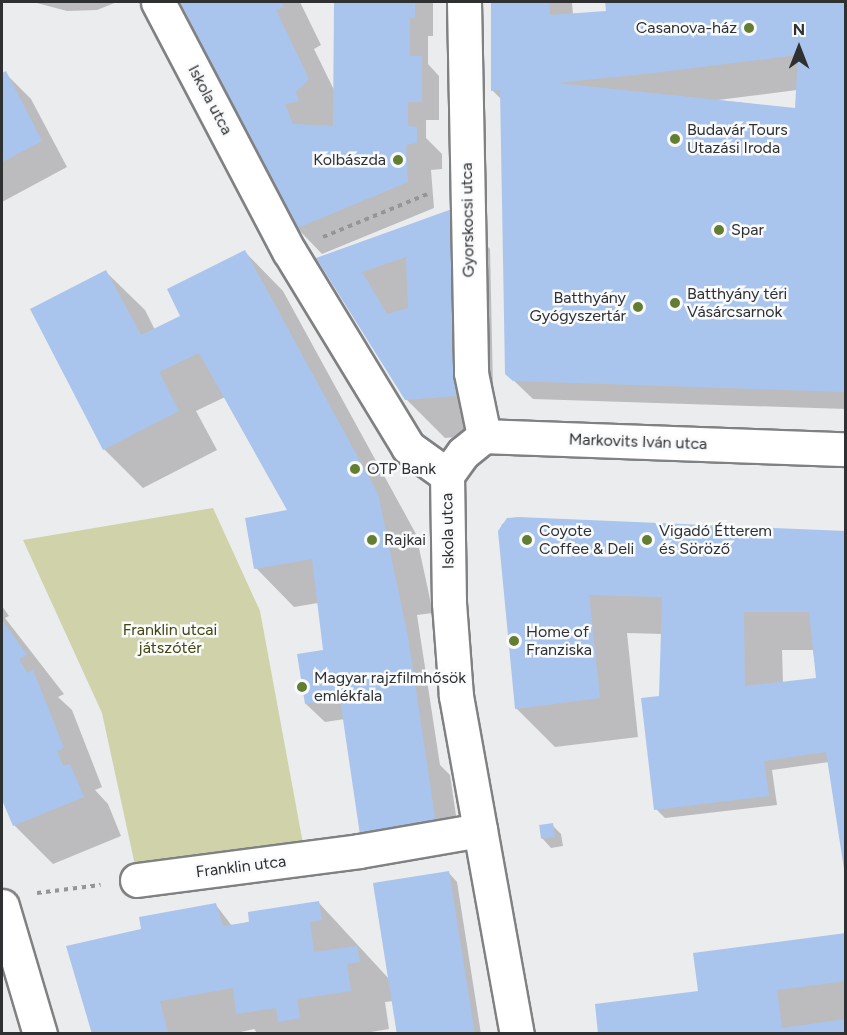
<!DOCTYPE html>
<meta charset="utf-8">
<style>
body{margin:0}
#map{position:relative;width:847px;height:1035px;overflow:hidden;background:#ebecee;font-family:Figtree,sans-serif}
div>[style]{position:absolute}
.green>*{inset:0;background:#d0d3a9}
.shadow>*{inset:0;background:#0003}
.building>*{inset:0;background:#aac5ed;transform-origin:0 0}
.path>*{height:4px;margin-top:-2px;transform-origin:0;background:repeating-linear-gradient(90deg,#949596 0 4.5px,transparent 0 9px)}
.roads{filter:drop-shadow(2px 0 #808183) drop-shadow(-2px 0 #808183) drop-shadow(0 2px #808183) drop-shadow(0 -2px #808183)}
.minor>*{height:33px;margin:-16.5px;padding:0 16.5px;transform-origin:16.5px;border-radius:16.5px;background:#fff}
.dots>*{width:16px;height:16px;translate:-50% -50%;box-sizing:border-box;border:3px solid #f8fafc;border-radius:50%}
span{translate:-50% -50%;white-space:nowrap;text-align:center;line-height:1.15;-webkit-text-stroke:5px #f8fafc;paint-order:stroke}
.poi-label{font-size:16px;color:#2f3031}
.right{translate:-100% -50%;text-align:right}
.left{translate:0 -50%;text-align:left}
.street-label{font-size:16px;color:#2f3031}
.park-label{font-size:16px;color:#44460d}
.frame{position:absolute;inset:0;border:3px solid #2f3031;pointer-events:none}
.north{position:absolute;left:769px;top:18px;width:60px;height:60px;-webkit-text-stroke:4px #f8fafc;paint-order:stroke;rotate:0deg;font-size:16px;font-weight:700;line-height:24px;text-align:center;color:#2f3031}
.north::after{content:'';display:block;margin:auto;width:21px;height:27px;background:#2f3031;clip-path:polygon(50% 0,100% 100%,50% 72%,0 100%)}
</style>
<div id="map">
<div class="green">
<i style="clip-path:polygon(213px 508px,260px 611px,304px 849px,136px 870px,102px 713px,23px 540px)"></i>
</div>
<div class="shadow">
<i style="clip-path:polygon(33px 2px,117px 2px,97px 10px,67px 11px)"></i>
<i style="clip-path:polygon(183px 2px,300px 2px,321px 45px,314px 49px,335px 92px,335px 2px,433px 2px,433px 36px,428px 36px,428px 64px,439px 76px,439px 120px,426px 120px,426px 138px,442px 154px,442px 169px,431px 170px,434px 208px,322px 254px,297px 228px)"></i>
<i style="clip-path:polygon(evenodd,493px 2px,572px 2px,573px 15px,607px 13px,606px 2px,846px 2px,846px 409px,533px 399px,507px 374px,502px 100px,492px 90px,493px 2px,797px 90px,796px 109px,718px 100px,797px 90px)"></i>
<i style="clip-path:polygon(5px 73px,31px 99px,67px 167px,2px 202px,2px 75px)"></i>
<i style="clip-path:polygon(451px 210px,490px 249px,494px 434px,445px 438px,406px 399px,318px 259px)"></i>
<i style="clip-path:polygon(245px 252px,283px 291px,416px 534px,433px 613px,417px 615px,440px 765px,450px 775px,461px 849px,387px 860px,345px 719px,325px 722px,306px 704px,324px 651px,318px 603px,294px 607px,256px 568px,289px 512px,225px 397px,196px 411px,217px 450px,143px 488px,104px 449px,106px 272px,145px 310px,155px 330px,182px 316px)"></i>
<i style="clip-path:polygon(evenodd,518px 518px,846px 532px,846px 881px,829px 762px,772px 770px,777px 805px,665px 818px,656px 809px,662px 634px,627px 633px,638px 737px,555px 747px,516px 708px,499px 532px,502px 524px,518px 518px,782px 650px,813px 650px,818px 683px,783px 683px,782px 650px)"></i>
<i style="clip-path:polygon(2px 606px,9px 616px,5px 618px,64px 694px,58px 697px,72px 710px,102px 787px,95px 790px,108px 804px,121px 836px,53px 864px,14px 825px,2px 796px,6px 790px,2px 786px)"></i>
<i style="clip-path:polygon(552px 825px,561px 834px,563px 846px,551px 848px,542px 838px)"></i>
<i style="clip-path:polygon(448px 872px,457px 882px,481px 1034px,398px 1034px,393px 1001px,385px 1002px,389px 1029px,359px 1034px,258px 1034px,254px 1029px,232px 1034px,93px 1034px,143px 930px,216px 905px,232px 926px,319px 903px,390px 980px)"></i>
<i style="clip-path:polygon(846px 934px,846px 1034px,600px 1034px,699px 992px)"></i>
</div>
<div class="building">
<i style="clip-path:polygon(180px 2px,281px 2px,284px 7px,276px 10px,309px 79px,296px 92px,299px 101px,285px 104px,293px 124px,333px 126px,334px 2px,415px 2px,415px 18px,410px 18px,410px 56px,422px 56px,422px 102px,408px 102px,408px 126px,417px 127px,417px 143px,406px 145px,408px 182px,295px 229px)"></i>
<i style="clip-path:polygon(evenodd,491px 2px,549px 2px,550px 15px,606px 11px,605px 2px,846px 2px,846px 392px,513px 381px,505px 374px,500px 90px,491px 91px,491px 2px,798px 55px,795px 108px,556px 83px,654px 73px,798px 55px)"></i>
<i style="clip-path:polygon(6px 71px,42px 141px,2px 162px,2px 73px)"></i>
<i style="clip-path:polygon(evenodd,452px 209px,456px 396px,405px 400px,316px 258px,452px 209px,406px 257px,408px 308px,387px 314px,362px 272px,406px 257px)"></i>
<i style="clip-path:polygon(245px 250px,378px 494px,408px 637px,436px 824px,360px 835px,340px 699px,305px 704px,297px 654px,323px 650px,312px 559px,254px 569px,245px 518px,287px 510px,199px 353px,159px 372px,179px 411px,103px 450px,30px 309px,106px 270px,141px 335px,180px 316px,167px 289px)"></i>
<i style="clip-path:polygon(evenodd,518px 517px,846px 531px,846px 882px,826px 752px,764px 761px,769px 796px,654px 810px,641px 698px,659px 696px,662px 597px,589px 595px,600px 698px,515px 709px,498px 531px,507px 518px,518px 517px,744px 612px,809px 612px,816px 678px,745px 686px,744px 612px)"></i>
<i style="clip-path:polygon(2px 620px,27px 655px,19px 659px,27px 673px,33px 670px,64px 748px,57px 751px,63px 766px,70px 764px,84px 797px,13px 826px,2px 800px)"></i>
<i style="left:553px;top:823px;width:14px;height:14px;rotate:82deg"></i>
<i style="left:449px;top:871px;width:165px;height:77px;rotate:81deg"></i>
<i style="clip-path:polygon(319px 901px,322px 920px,310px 922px,314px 952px,357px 946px,360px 962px,347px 964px,351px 991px,297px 999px,300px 1018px,278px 1022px,276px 1008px,236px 1014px,233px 988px,160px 1001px,168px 1034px,92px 1034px,66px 946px,141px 929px,139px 917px,216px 903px,223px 926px,249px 922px,248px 912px)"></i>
<i style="clip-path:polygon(846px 933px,846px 981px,777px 990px,782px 1028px,846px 1019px,846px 1034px,598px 1034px,595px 1004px,698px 991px,693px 953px)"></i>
</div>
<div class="path">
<i style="left:323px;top:237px;width:116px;rotate:-22.4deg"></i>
<i style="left:37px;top:893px;width:64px;rotate:-7.1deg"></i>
</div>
<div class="roads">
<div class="minor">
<i style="left:158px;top:2px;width:281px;rotate:62.3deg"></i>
<i style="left:289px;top:251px;width:229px;rotate:58.7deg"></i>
<i style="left:408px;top:447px;width:48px;rotate:35.7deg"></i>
<i style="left:464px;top:2px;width:371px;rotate:88.9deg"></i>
<i style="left:471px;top:373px;width:64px;rotate:78.3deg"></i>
<i style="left:447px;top:475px;width:128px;rotate:89.1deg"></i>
<i style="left:449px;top:603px;width:93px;rotate:85.7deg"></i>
<i style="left:456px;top:696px;width:343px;rotate:79.8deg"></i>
<i style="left:447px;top:475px;width:27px;rotate:-54deg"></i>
<i style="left:463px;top:453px;width:27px;rotate:-39deg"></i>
<i style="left:484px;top:436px;width:362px;rotate:2.1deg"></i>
<i style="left:137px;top:880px;width:224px;rotate:-7.4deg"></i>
<i style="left:359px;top:851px;width:123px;rotate:-9.8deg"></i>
<i style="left:2px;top:906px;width:134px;rotate:73.5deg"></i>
</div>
</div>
<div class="dots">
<i style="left:749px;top:28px;background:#647e31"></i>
<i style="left:675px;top:139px;background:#647e31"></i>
<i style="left:398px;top:160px;background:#647e31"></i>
<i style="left:719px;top:230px;background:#647e31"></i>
<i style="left:675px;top:303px;background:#647e31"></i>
<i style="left:638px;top:307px;background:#647e31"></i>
<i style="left:355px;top:469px;background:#647e31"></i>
<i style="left:372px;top:540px;background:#647e31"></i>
<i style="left:527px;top:540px;background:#647e31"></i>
<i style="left:647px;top:540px;background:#647e31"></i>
<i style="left:514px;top:641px;background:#647e31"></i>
<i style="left:302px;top:687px;background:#647e31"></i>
</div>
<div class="poi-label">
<span class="right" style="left:737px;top:28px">Casanova-ház</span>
<span class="left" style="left:687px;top:139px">Budavár Tours<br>Utazási Iroda</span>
<span class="right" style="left:386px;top:160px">Kolbászda</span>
<span class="left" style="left:731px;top:230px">Spar</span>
<span class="left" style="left:687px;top:303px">Batthyány téri<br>Vásárcsarnok</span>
<span class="right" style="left:626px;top:307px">Batthyány<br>Gyógyszertár</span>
<span class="left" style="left:367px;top:469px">OTP Bank</span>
<span class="left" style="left:539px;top:540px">Coyote<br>Coffee &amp; Deli</span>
<span class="left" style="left:659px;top:540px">Vigadó Étterem<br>és Söröző</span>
<span class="left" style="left:384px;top:540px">Rajkai</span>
<span class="left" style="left:526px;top:641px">Home of<br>Franziska</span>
<span class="left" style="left:314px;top:687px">Magyar rajzfilmhősök<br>emlékfala</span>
</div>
<div class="street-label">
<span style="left:210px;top:100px;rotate:62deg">Iskola utca</span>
<span style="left:468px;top:220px;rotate:-91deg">Gyorskocsi utca</span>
<span style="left:638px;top:442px;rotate:2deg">Markovits Iván utca</span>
<span style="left:448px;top:531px;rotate:-91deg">Iskola utca</span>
<span style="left:241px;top:867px;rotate:-7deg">Franklin utca</span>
</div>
<div class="park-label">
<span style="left:170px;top:639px">Franklin utcai<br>játszótér</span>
</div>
<div class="frame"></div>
<div class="north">N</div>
</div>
